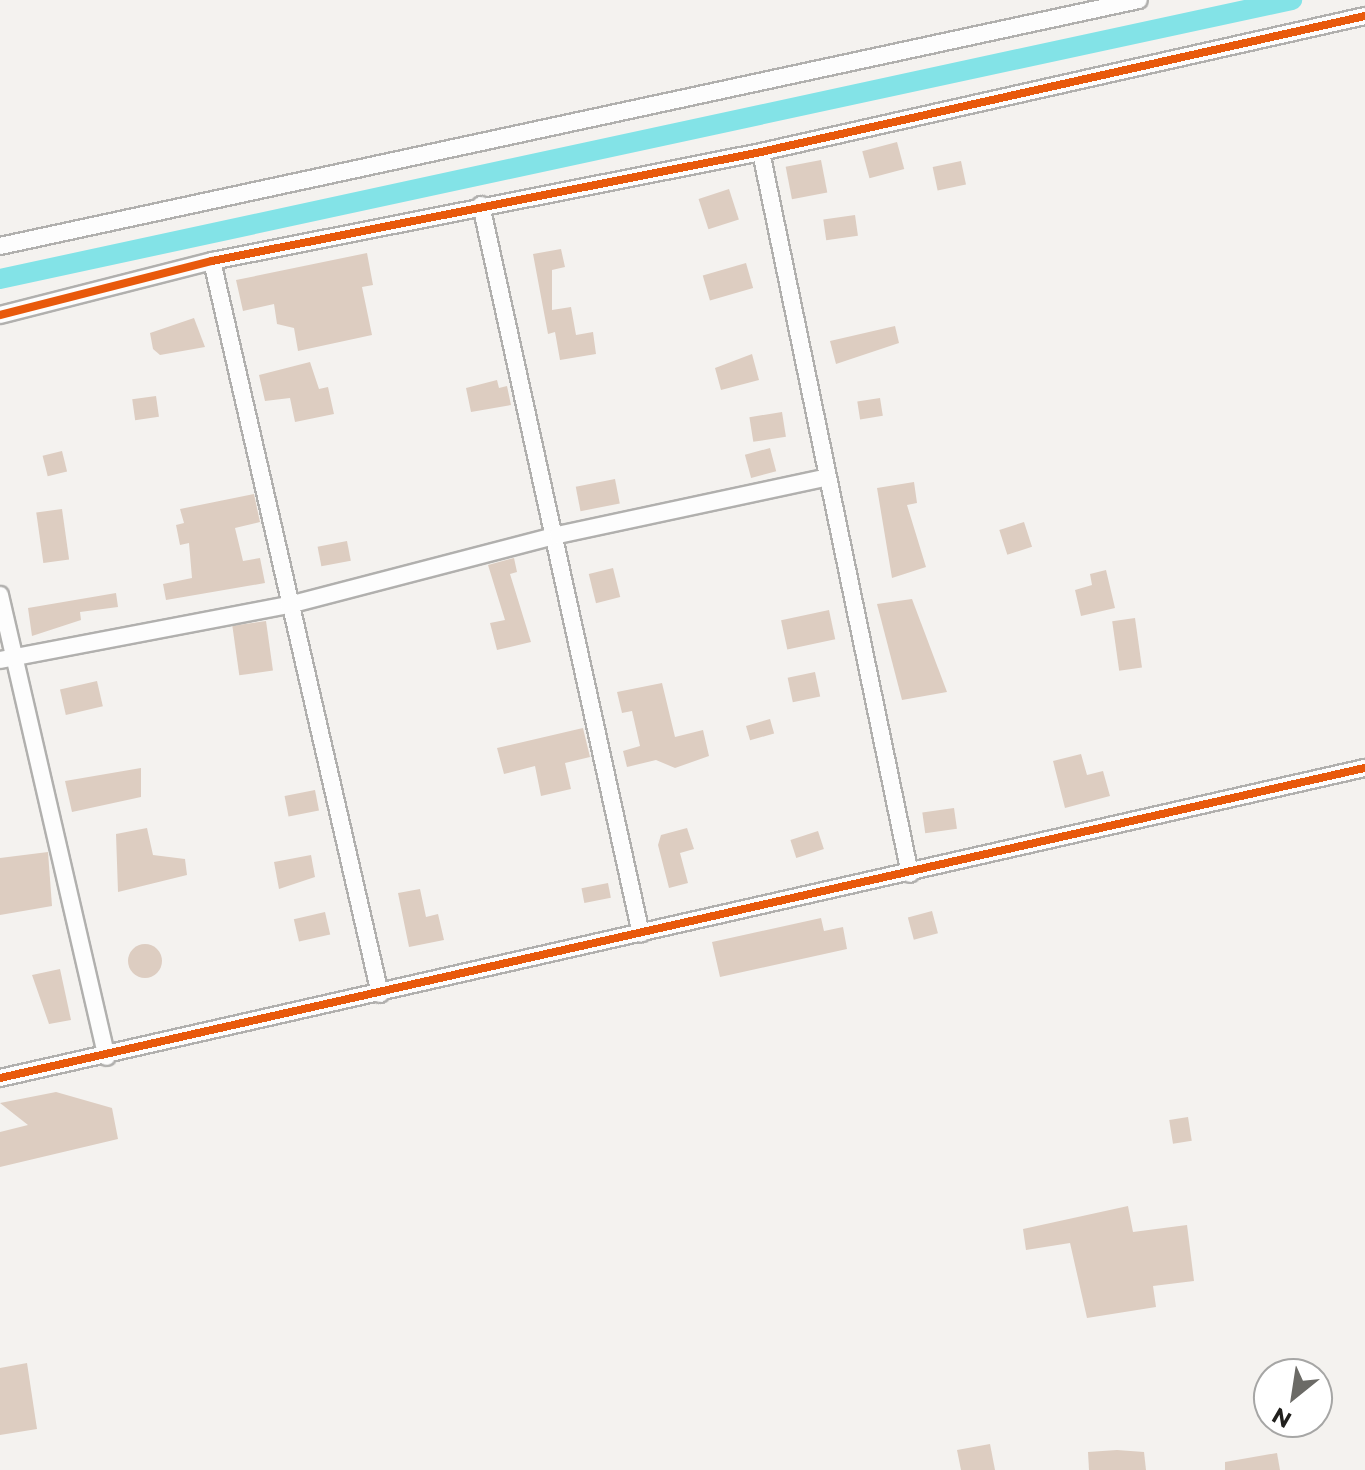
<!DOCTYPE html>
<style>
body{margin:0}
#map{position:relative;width:1365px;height:1470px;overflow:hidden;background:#f4f2ef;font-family:Montserrat,sans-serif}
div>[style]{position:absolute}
.canal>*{height:20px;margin:-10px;padding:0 10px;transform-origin:10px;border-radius:10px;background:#83e3e7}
.building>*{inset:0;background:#ddcdc1;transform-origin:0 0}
.round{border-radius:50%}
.roads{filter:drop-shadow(2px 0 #b1b0ae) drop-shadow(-2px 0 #b1b0ae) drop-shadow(0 2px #b1b0ae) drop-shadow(0 -2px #b1b0ae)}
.street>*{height:16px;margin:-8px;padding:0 8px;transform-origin:8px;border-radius:8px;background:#fdfdfd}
.cycleway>*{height:8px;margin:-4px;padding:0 4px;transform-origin:4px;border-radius:4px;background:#e8590c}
span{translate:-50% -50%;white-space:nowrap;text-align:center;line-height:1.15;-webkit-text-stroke:7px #fff;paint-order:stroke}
.north{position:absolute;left:1253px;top:1358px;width:80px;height:80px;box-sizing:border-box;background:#fff;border:2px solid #a6a6a5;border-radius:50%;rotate:210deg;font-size:22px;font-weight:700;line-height:32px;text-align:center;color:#21201d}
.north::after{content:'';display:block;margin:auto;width:28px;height:36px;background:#6b6a66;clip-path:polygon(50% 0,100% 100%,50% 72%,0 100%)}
</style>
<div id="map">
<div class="canal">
<i style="left:0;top:279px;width:1322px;rotate:-12.19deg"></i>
</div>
<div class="building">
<i style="left:897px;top:142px;width:28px;height:36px;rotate:75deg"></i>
<i style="left:821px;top:160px;width:33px;height:36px;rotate:79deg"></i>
<i style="left:961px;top:161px;width:24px;height:29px;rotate:78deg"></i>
<i style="left:729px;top:189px;width:32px;height:32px;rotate:72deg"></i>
<i style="left:855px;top:215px;width:21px;height:32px;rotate:82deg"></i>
<i style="clip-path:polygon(561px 249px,565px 267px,552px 270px,552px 310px,571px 307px,576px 335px,593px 332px,596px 354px,560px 360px,555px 332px,548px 334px,533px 254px)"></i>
<i style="clip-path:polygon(367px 253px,373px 285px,362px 287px,372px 335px,298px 351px,294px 328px,277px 324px,274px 304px,243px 311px,236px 280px)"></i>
<i style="left:746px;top:263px;width:26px;height:45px;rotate:74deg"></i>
<i style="clip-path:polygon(194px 318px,205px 347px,160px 355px,153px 349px,150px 333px)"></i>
<i style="clip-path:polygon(895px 326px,899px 343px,836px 364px,830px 341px)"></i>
<i style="clip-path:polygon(752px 354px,759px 380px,721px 390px,715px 368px)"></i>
<i style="clip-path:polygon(310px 362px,319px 389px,328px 387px,334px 414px,295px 422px,290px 398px,265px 401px,259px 375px)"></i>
<i style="clip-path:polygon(497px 380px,499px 388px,507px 386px,511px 405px,471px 412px,466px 388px)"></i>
<i style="left:156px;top:396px;width:21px;height:24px;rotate:82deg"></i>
<i style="left:880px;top:398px;width:18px;height:23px;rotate:81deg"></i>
<i style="left:782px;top:412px;width:25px;height:33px;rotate:81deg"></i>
<i style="left:770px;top:448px;width:24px;height:26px;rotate:75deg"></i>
<i style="left:62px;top:451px;width:21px;height:20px;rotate:76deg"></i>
<i style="left:615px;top:479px;width:25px;height:40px;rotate:79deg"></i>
<i style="clip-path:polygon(914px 482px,917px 503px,907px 505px,926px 567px,892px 578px,877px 488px)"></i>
<i style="clip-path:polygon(254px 494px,260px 522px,235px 528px,243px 561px,260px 558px,265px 583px,166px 600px,163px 584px,192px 578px,189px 543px,180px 545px,176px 525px,184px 523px,180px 509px)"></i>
<i style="left:62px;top:509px;width:51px;height:26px;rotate:82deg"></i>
<i style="left:1024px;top:522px;width:26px;height:26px;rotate:72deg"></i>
<i style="left:347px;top:541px;width:20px;height:30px;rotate:79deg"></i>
<i style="clip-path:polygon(514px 558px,517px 572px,510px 574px,531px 642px,497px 650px,490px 623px,505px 620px,488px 565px)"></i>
<i style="left:613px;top:568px;width:30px;height:25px;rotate:76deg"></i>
<i style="clip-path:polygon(1106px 570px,1115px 608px,1081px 616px,1075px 590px,1092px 585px,1090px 574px)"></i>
<i style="clip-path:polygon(116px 593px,118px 607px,80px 612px,81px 620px,32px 636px,28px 608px)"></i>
<i style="clip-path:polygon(912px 599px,947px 692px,902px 700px,877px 604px)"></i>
<i style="left:829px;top:610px;width:30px;height:49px;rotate:78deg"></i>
<i style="left:1135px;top:618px;width:50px;height:23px;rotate:82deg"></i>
<i style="left:266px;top:621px;width:50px;height:34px;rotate:82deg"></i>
<i style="left:815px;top:672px;width:25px;height:28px;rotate:78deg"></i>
<i style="left:97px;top:681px;width:26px;height:38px;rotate:77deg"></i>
<i style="clip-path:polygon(662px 683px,675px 737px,703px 730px,709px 756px,675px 768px,656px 760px,627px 767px,623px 751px,640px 746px,632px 711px,622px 713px,617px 692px)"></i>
<i style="left:770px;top:719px;width:15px;height:25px;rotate:74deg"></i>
<i style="clip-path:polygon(583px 728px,590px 757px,565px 763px,571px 789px,541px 796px,535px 766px,504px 774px,497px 748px)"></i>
<i style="clip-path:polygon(1081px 754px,1087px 775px,1103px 771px,1110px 796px,1065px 808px,1053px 761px)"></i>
<i style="clip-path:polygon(141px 768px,141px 797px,72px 812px,65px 781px)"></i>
<i style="left:315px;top:790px;width:21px;height:31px;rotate:79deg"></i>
<i style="left:954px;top:808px;width:21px;height:32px;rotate:82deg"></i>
<i style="clip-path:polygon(147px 828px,153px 855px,185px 859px,187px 875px,118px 892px,116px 834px)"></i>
<i style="clip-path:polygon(687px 828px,694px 849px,680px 853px,688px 883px,669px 888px,658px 845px,661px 835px)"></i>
<i style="left:818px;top:831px;width:19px;height:29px;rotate:72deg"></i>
<i style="clip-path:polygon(48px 852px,52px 906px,0 915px,0 858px)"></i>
<i style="clip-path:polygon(311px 855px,315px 877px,279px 889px,274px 862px)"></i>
<i style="left:608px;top:883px;width:15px;height:27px;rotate:79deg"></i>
<i style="clip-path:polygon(420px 889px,426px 917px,438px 914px,444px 940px,409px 947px,398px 893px)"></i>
<i style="left:932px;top:911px;width:23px;height:25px;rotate:75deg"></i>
<i style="left:325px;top:912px;width:23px;height:32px;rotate:77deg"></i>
<i style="clip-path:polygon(821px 918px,824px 931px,843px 927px,847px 949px,720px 977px,712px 942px)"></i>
<i class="round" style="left:128px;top:944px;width:34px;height:34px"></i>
<i style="clip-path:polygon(60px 969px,71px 1020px,49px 1024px,32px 975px)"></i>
<i style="clip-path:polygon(56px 1092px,112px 1108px,118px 1139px,0 1167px,0 1132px,28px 1125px,0 1103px)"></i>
<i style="left:1188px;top:1117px;width:24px;height:19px;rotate:81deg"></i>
<i style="clip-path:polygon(1128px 1206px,1133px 1232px,1187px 1225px,1194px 1281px,1153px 1286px,1156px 1307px,1087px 1318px,1070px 1243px,1026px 1250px,1023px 1229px)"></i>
<i style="clip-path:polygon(27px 1363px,37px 1429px,0 1435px,0 1368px)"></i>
<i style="clip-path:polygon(990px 1444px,995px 1470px,961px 1470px,957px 1450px)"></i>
<i style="clip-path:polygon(1117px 1450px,1144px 1452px,1146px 1470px,1089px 1470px,1088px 1452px)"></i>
<i style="clip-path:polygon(1277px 1453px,1280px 1470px,1225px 1470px,1225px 1462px)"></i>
</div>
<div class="roads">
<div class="street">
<i style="left:761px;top:152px;width:737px;rotate:78.34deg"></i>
<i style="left:481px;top:205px;width:746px;rotate:77.62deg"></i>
<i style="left:0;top:246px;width:1165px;rotate:-12.19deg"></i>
<i style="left:212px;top:261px;width:752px;rotate:77.09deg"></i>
<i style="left:0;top:315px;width:219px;rotate:-14.3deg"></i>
<i style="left:212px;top:261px;width:560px;rotate:-11.23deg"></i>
<i style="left:761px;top:152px;width:619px;rotate:-12.69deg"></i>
<i style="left:0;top:595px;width:474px;rotate:77deg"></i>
<i style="left:0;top:660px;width:294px;rotate:-10.8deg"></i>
<i style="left:289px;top:605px;width:278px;rotate:-14.6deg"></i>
<i style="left:558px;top:535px;width:273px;rotate:-12.1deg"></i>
<i style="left:0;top:1078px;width:1400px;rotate:-12.8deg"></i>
</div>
</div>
<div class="cycleway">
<i style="left:0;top:315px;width:219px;rotate:-14.3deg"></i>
<i style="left:212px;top:261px;width:560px;rotate:-11.23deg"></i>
<i style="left:761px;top:152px;width:619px;rotate:-12.69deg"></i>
<i style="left:0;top:1078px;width:1400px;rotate:-12.8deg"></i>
</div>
<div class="north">N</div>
</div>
